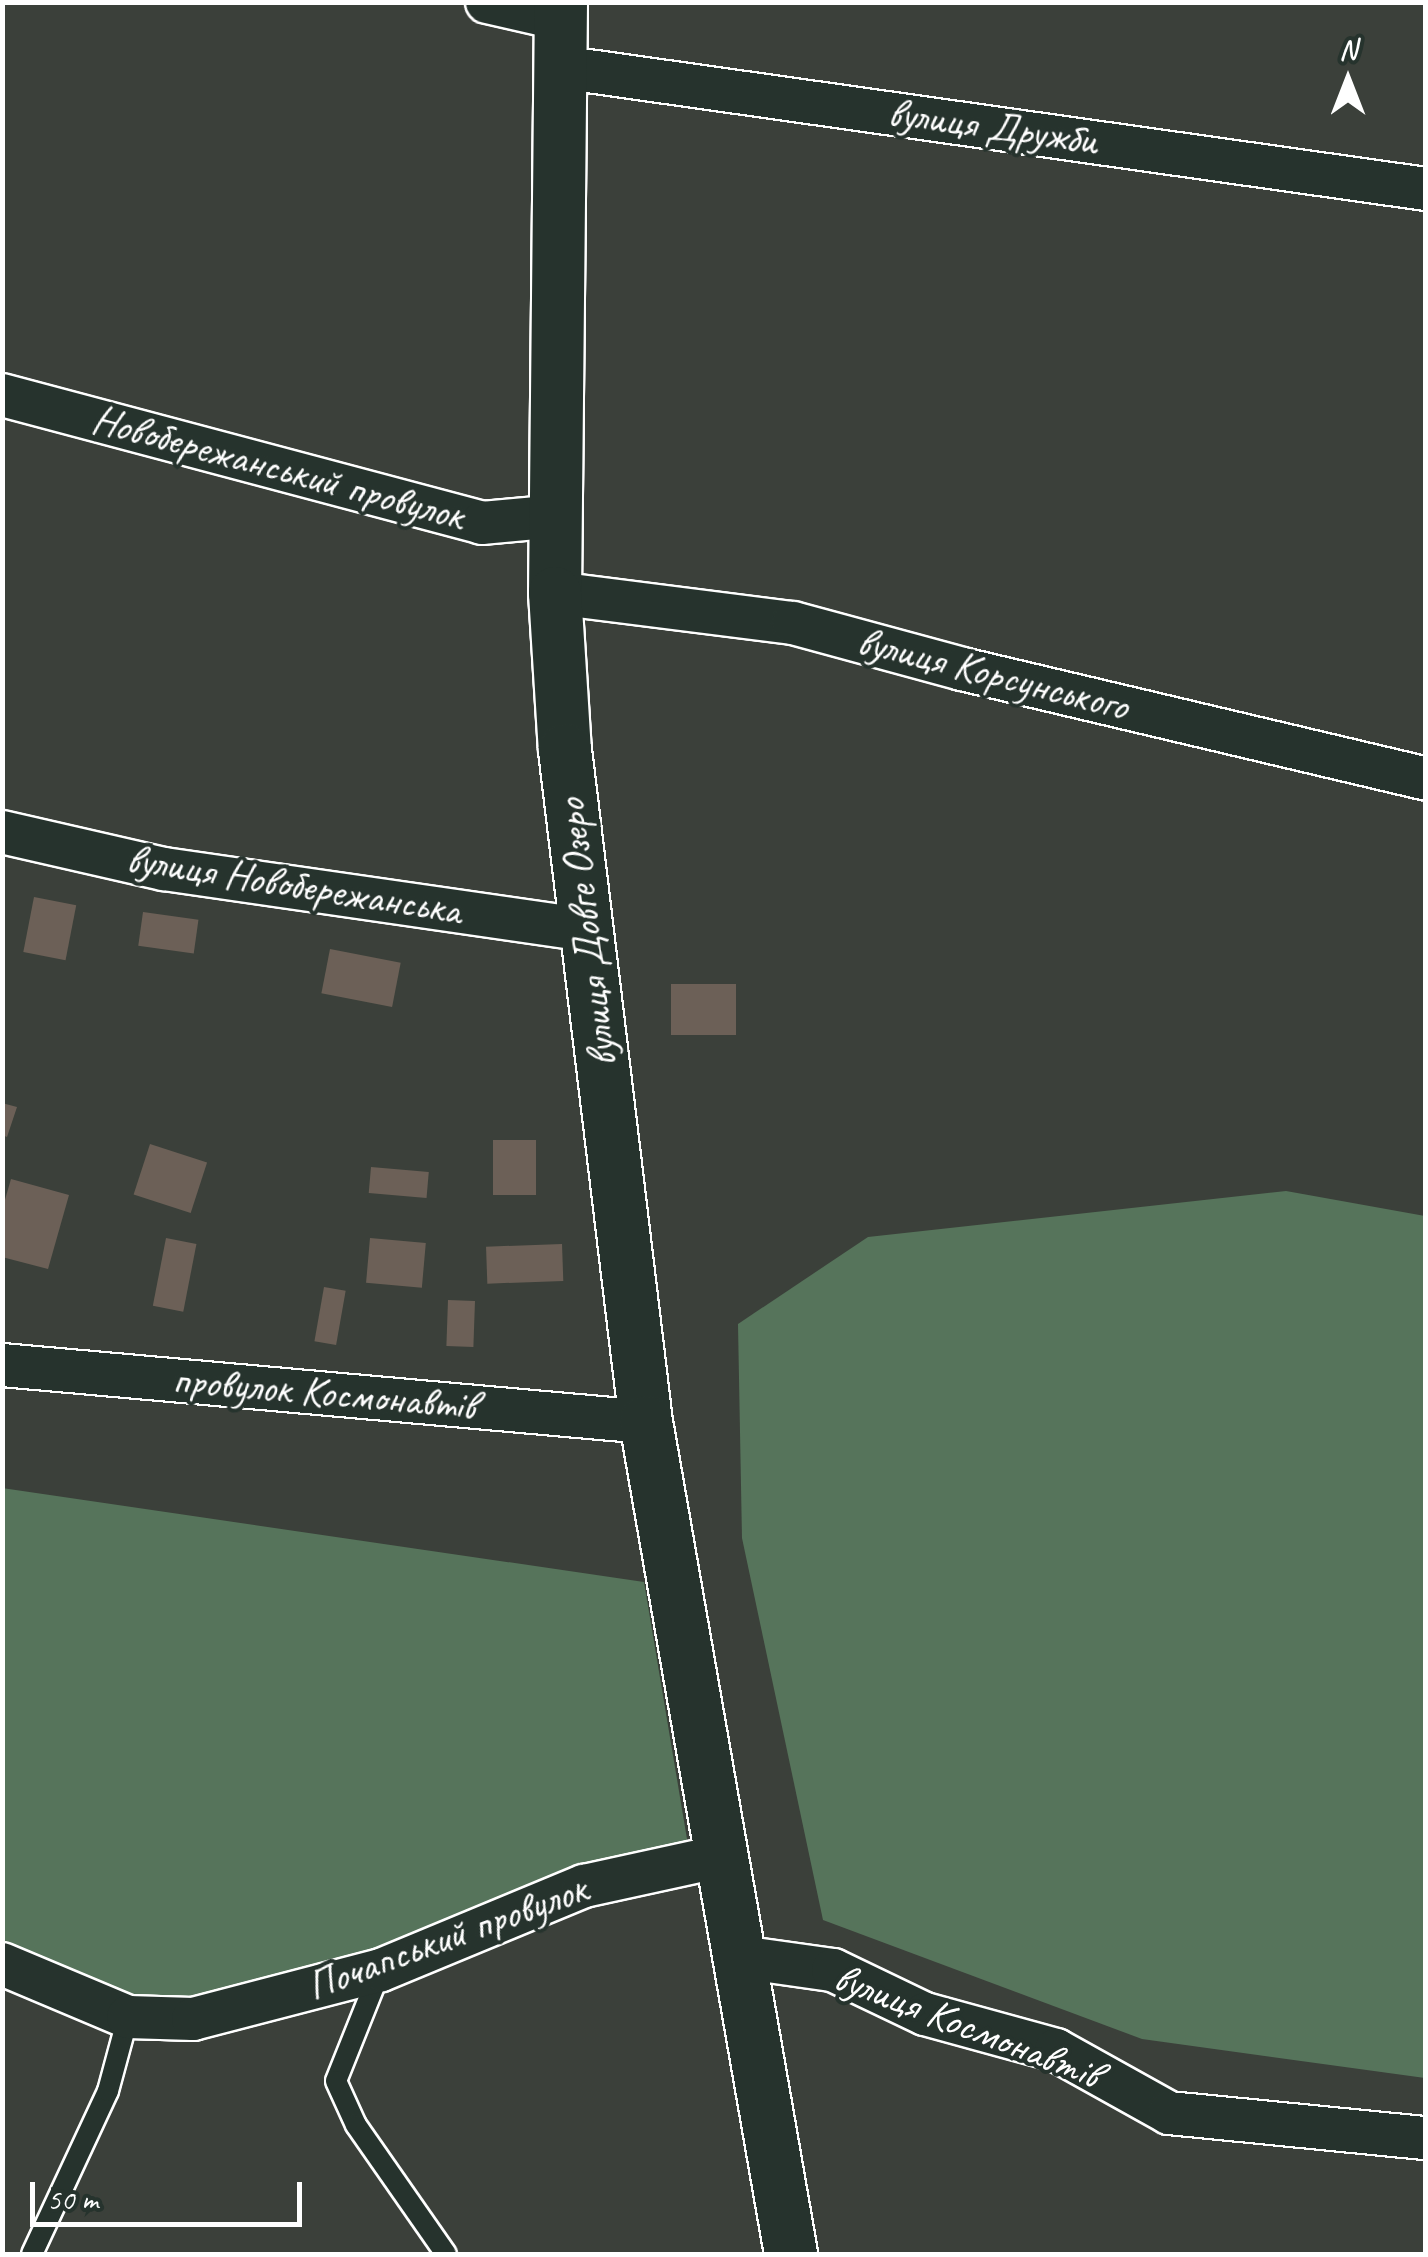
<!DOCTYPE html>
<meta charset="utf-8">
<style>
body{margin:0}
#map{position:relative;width:1428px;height:2257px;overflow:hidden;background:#3b403a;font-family:Caveat,sans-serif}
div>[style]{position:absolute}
.green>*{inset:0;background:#56745b}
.building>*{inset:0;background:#6c6057;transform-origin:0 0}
.roads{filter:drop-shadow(2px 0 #fff) drop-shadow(-2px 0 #fff) drop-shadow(0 2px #fff) drop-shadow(0 -2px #fff)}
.service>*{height:20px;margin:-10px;padding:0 10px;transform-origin:10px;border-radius:10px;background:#26332d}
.minor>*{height:42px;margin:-21px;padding:0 21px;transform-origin:21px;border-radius:21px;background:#26332d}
.tertiary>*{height:52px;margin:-26px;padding:0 26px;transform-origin:26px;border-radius:26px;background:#26332d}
span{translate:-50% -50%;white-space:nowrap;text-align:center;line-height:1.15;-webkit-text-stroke:8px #26332d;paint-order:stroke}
.street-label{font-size:42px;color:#fff}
.frame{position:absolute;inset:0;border:5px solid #fff;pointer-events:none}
.north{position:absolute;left:1298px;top:30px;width:100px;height:100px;-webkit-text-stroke:8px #26332d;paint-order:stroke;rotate:0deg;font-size:28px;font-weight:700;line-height:40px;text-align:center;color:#fff}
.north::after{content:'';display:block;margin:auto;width:35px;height:45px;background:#fff;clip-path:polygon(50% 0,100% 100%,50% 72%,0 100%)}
.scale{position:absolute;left:30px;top:2182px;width:272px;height:45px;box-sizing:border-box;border:5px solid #fff;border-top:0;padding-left:12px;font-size:30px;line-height:35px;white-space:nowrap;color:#fff;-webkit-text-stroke:8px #26332d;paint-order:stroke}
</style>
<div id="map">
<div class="green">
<i style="clip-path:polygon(1286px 1191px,1425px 1216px,1425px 2078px,1142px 2039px,823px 1920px,742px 1538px,738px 1324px,868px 1237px)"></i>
<i style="clip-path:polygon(2px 1488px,644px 1582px,691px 1863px,193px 2019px,3px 1964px)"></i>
</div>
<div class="building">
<i style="left:34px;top:897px;width:43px;height:56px;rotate:11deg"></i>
<i style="left:143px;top:912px;width:56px;height:34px;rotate:8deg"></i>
<i style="left:330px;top:949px;width:72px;height:45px;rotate:11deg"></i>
<i style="left:671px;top:984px;width:65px;height:51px"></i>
<i style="clip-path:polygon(2px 1103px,17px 1107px,7px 1137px,2px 1135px)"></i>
<i style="left:493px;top:1140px;width:43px;height:55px"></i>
<i style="left:150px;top:1144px;width:60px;height:53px;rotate:18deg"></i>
<i style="left:371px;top:1167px;width:58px;height:26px;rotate:5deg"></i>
<i style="clip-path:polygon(11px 1179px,69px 1195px,48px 1269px,2px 1257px,2px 1210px)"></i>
<i style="left:166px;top:1238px;width:31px;height:69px;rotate:11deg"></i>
<i style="left:370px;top:1238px;width:56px;height:45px;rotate:5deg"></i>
<i style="left:562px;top:1244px;width:37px;height:76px;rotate:88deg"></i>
<i style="left:324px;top:1287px;width:22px;height:55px;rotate:10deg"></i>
<i style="left:448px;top:1300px;width:27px;height:46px;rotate:2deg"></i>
</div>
<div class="roads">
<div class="service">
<i style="left:380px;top:1971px;width:118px;rotate:111.8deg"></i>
<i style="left:336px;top:2081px;width:48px;rotate:65.6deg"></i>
<i style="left:356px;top:2125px;width:157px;rotate:55.1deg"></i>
<i style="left:32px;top:2254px;width:180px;rotate:-65deg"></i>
<i style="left:108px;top:2091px;width:77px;rotate:-74.9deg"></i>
</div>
<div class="minor">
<i style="left:487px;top:2px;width:77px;rotate:12.8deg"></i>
<i style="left:560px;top:67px;width:875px;rotate:8.02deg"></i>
<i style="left:2px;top:395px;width:497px;rotate:14.9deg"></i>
<i style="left:482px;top:523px;width:75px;rotate:-5.3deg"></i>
<i style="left:555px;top:593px;width:240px;rotate:7.2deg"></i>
<i style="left:793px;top:623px;width:175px;rotate:15.2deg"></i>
<i style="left:962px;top:669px;width:477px;rotate:13.3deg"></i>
<i style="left:2px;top:832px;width:166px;rotate:12.9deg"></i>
<i style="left:164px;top:869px;width:427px;rotate:8.2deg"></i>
<i style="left:2px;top:1365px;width:647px;rotate:5.06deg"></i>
<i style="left:740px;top:1957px;width:94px;rotate:8deg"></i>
<i style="left:833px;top:1970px;width:102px;rotate:25.6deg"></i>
<i style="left:925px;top:2014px;width:136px;rotate:15.4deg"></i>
<i style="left:1056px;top:2050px;width:129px;rotate:29.1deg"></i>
<i style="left:1169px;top:2113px;width:258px;rotate:5.6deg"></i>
<i style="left:2px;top:1964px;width:137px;rotate:22.8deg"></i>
<i style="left:128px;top:2017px;width:65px;rotate:1.8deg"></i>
<i style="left:193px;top:2019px;width:194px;rotate:-14.6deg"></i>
<i style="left:381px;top:1970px;width:220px;rotate:-22.5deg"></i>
<i style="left:584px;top:1886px;width:141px;rotate:-12.3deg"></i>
</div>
<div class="tertiary">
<i style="left:561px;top:2px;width:591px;rotate:90.58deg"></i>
<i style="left:555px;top:593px;width:157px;rotate:86.4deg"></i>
<i style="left:565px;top:750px;width:677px;rotate:83.13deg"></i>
<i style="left:646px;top:1422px;width:845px;rotate:80.11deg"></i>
</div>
</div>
<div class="street-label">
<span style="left:993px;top:127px;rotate:8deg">вулиця Дружби</span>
<span style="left:278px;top:468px;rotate:15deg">Новобережанський провулок</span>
<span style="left:993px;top:674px;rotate:14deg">вулиця Корсунського</span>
<span style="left:294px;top:885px;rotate:9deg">вулиця Новобережанська</span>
<span style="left:587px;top:933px;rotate:-97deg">вулиця Довге Озеро</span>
<span style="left:324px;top:1393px;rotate:5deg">провулок Космонавтів</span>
<span style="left:447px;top:1938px;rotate:-20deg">Почапський провулок</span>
<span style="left:967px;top:2026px;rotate:21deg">вулиця Космонавтів</span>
</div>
<div class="frame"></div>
<div class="north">N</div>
<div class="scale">50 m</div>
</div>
